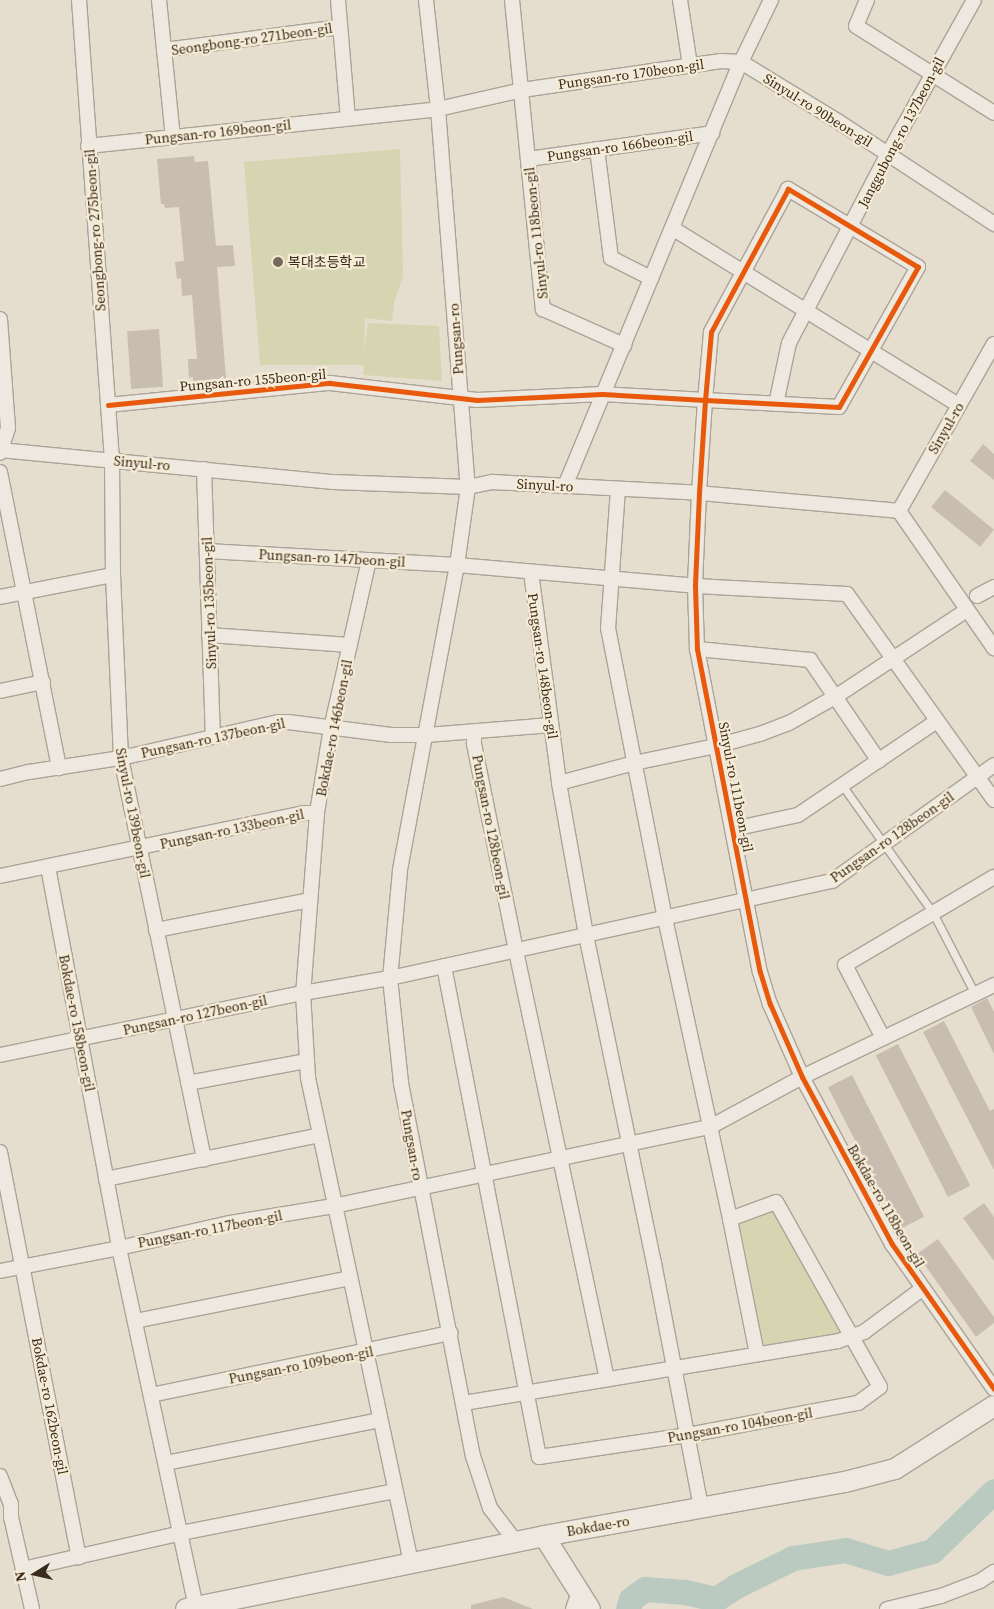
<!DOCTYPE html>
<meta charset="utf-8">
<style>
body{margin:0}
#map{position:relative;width:994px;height:1609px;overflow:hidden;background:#e5decf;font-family:"Source Serif 4","Noto Sans KR",serif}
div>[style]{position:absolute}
.green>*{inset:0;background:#d5d5b1}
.river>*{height:25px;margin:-12.5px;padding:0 12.5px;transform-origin:12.5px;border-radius:12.5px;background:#bacac0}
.building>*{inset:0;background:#c9bcb0;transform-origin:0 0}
.roads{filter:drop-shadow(1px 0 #aba397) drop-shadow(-1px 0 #aba397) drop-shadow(0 1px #aba397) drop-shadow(0 -1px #aba397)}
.lane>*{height:7px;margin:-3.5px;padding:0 3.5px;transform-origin:3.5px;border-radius:3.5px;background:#ede9e0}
.street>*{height:14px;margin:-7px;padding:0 7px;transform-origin:7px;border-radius:7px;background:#ede9e0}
.secondary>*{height:20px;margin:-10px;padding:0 10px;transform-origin:10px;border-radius:10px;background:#ede9e0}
.cycleway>*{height:5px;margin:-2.5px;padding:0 2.5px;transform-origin:2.5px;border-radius:2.5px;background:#e8590c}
.dots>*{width:14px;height:14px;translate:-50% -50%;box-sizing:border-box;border:2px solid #f6ecd5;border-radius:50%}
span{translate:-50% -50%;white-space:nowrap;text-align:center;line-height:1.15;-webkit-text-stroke:4.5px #f6ecd5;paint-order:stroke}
.street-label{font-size:14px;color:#3a2b1f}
.poi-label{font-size:14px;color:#3a2b1f}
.left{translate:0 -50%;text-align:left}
.north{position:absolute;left:10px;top:1549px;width:50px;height:50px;-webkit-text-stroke:4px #f6ecd5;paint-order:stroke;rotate:260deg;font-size:14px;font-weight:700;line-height:20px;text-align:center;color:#3a2b1f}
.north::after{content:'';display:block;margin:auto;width:18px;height:22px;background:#3a2b1f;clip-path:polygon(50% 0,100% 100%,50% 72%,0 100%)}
</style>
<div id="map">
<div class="green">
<i style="clip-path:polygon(400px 149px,403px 276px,394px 303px,392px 321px,365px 318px,364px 351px,368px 323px,439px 326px,442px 381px,363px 375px,364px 365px,260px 365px,244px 162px)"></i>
<i style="clip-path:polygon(772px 1209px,844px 1335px,762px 1348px,737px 1223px)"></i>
</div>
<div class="river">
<i style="left:628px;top:1609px;width:10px;rotate:-73deg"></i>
<i style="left:631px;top:1599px;width:17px;rotate:-36deg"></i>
<i style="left:645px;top:1589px;width:40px;rotate:4.3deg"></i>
<i style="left:685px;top:1592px;width:32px;rotate:13deg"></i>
<i style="left:716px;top:1599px;width:24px;rotate:-33deg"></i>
<i style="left:736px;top:1586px;width:64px;rotate:-26.2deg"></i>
<i style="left:793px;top:1558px;width:53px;rotate:-8.7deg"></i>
<i style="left:845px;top:1550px;width:45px;rotate:16.8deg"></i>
<i style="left:888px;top:1563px;width:46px;rotate:-15.3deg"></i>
<i style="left:932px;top:1551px;width:86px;rotate:-44.1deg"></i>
</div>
<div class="building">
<i style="clip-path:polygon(194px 156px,195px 162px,208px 161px,216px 246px,233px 245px,235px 266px,217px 267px,226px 378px,193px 381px,193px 377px,189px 378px,188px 359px,197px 359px,192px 295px,182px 296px,181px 278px,177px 279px,175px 262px,184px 261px,179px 207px,165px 208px,164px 204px,161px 204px,157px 159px)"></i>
<i style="left:159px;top:329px;width:58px;height:32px;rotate:86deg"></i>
<i style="clip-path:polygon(983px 444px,994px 454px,994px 480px,970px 461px)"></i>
<i style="left:945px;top:490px;width:63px;height:22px;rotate:39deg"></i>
<i style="clip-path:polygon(987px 998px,994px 1012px,994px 1054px,971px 1007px)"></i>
<i style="clip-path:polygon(944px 1021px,990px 1111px,994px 1109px,994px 1170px,923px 1032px)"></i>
<i style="left:898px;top:1044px;width:159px;height:25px;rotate:63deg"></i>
<i style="left:852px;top:1075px;width:159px;height:27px;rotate:63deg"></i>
<i style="clip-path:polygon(984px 1203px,994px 1217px,994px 1261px,963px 1218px)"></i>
<i style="clip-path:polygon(938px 1239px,994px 1317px,994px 1323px,976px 1337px,917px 1254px)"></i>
<i style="clip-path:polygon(503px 1597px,533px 1609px,471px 1609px,471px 1605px)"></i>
</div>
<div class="roads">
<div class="lane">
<i style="left:842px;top:785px;width:157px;rotate:54.6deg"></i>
<i style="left:933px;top:913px;width:91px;rotate:62.6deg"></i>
</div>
<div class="street">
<i style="left:79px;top:0;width:461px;rotate:85.9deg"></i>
<i style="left:112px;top:460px;width:115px;rotate:89.5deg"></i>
<i style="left:113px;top:575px;width:183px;rotate:87.5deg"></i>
<i style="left:121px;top:758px;width:410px;rotate:78.3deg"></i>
<i style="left:159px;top:0;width:138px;rotate:84.2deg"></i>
<i style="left:338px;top:0;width:118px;rotate:85.2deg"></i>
<i style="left:426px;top:0;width:110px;rotate:83.7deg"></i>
<i style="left:438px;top:109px;width:379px;rotate:85.5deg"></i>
<i style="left:468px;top:487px;width:79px;rotate:98deg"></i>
<i style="left:457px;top:565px;width:311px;rotate:100.6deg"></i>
<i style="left:400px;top:871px;width:107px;rotate:95.3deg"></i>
<i style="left:390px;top:978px;width:106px;rotate:84deg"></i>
<i style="left:401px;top:1083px;width:380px;rotate:79.1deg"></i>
<i style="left:473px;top:1456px;width:55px;rotate:71.9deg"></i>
<i style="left:490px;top:1508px;width:43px;rotate:52.6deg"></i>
<i style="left:512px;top:0;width:311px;rotate:84.3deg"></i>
<i style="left:543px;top:309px;width:89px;rotate:24deg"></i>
<i style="left:680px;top:0;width:66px;rotate:81.3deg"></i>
<i style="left:867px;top:0;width:28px;rotate:113deg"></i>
<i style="left:856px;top:26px;width:163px;rotate:32.2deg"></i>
<i style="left:164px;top:50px;width:177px;rotate:-7.4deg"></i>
<i style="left:88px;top:146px;width:352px;rotate:-6deg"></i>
<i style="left:438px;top:109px;width:86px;rotate:-12.7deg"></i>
<i style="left:522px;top:90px;width:201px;rotate:-8.3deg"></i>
<i style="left:721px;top:61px;width:20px;rotate:3deg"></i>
<i style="left:741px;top:62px;width:115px;rotate:31.5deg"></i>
<i style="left:839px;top:122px;width:186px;rotate:33.3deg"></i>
<i style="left:597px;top:149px;width:110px;rotate:82.7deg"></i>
<i style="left:611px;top:258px;width:45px;rotate:26.6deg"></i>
<i style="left:528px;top:159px;width:186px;rotate:-8deg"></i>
<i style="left:672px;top:228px;width:337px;rotate:31.7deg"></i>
<i style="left:0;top:319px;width:109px;rotate:85.8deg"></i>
<i style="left:8px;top:428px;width:26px;rotate:108deg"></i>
<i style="left:776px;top:404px;width:62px;rotate:-78deg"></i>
<i style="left:789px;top:343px;width:213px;rotate:-62.4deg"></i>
<i style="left:888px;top:154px;width:176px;rotate:-60.8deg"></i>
<i style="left:108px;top:405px;width:223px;rotate:-5.7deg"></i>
<i style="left:330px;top:383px;width:148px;rotate:6.6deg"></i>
<i style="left:477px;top:400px;width:125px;rotate:-2.7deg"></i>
<i style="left:602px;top:394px;width:103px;rotate:3.3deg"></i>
<i style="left:705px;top:400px;width:134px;rotate:3deg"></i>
<i style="left:839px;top:407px;width:161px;rotate:-60.6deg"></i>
<i style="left:918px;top:267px;width:152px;rotate:-149deg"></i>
<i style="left:788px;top:189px;width:162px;rotate:118.3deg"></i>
<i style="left:711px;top:332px;width:68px;rotate:95deg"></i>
<i style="left:705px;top:400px;width:93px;rotate:93.7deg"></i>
<i style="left:699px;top:493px;width:93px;rotate:92.5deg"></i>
<i style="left:695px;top:586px;width:63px;rotate:88.2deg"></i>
<i style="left:697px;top:649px;width:329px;rotate:79deg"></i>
<i style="left:760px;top:972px;width:34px;rotate:73deg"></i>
<i style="left:770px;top:1004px;width:80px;rotate:66.3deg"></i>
<i style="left:802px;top:1077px;width:190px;rotate:61.7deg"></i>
<i style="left:892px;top:1244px;width:177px;rotate:54.9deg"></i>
<i style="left:0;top:450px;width:335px;rotate:5.5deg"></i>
<i style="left:333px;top:482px;width:135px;rotate:2.1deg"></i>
<i style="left:468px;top:487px;width:25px;rotate:-12deg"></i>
<i style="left:492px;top:482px;width:207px;rotate:3deg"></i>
<i style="left:699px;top:493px;width:201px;rotate:5.1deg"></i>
<i style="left:204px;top:469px;width:268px;rotate:88.1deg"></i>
<i style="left:0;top:472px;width:302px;rotate:78.7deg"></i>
<i style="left:565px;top:486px;width:459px;rotate:-67.5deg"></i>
<i style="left:741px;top:62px;width:69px;rotate:-64.2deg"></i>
<i style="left:618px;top:489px;width:139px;rotate:94.1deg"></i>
<i style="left:608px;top:628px;width:296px;rotate:78.9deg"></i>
<i style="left:665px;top:918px;width:308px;rotate:77.8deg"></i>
<i style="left:730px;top:1219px;width:138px;rotate:78.7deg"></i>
<i style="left:899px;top:511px;width:192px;rotate:-60.4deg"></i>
<i style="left:899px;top:511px;width:167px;rotate:55.3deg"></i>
<i style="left:207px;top:551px;width:250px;rotate:3.2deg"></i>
<i style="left:457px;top:565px;width:239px;rotate:5deg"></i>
<i style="left:695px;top:586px;width:152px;rotate:3deg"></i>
<i style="left:847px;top:594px;width:253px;rotate:54.5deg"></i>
<i style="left:369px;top:560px;width:172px;rotate:102.7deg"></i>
<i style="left:331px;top:728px;width:86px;rotate:99.4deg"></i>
<i style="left:317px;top:813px;width:181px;rotate:94.4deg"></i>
<i style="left:303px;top:993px;width:85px;rotate:86.6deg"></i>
<i style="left:308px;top:1078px;width:496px;rotate:78deg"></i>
<i style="left:531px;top:572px;width:213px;rotate:82.4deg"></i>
<i style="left:559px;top:783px;width:154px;rotate:79.9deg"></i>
<i style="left:586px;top:935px;width:335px;rotate:78.3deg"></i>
<i style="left:654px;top:1263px;width:249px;rotate:79.1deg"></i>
<i style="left:977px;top:596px;width:19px;rotate:-28deg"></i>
<i style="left:0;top:597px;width:115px;rotate:-11deg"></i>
<i style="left:209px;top:635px;width:141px;rotate:4.1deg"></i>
<i style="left:697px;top:649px;width:114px;rotate:5.6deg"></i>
<i style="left:810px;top:660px;width:122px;rotate:55.7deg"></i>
<i style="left:0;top:691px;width:44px;rotate:-11.8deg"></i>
<i style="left:474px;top:733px;width:11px;rotate:90deg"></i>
<i style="left:474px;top:744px;width:211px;rotate:78.5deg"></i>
<i style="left:516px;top:951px;width:437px;rotate:78deg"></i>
<i style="left:0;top:779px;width:30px;rotate:-14deg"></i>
<i style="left:29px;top:772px;width:93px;rotate:-8.7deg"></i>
<i style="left:121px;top:758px;width:161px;rotate:-12.9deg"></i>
<i style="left:278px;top:722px;width:10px"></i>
<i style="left:288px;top:722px;width:104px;rotate:7.2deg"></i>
<i style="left:391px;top:735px;width:36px"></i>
<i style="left:427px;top:735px;width:124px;rotate:-4.6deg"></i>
<i style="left:559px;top:783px;width:78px;rotate:-14.9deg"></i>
<i style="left:634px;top:763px;width:84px;rotate:-11.7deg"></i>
<i style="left:716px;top:746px;width:46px;rotate:-15.3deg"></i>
<i style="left:760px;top:734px;width:31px;rotate:-21deg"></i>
<i style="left:789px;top:723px;width:53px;rotate:-29.5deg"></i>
<i style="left:835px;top:697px;width:158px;rotate:-33.4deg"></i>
<i style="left:733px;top:829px;width:66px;rotate:-12.2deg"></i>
<i style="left:798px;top:815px;width:168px;rotate:-34.1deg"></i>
<i style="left:48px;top:867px;width:388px;rotate:79.4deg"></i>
<i style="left:119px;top:1248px;width:367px;rotate:77.9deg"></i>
<i style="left:0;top:876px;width:309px;rotate:-11.7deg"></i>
<i style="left:303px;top:813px;width:14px"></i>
<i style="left:156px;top:930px;width:157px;rotate:-11deg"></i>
<i style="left:444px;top:966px;width:500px;rotate:79.05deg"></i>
<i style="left:539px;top:1457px;width:151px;rotate:-8.4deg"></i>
<i style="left:688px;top:1435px;width:173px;rotate:-10.7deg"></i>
<i style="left:858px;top:1403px;width:27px;rotate:-36deg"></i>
<i style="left:880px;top:1387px;width:212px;rotate:-119.3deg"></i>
<i style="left:776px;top:1202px;width:49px;rotate:159.7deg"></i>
<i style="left:883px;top:1038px;width:82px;rotate:-117.5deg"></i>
<i style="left:845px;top:965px;width:173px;rotate:-30.6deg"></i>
<i style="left:0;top:1055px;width:309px;rotate:-11.6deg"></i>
<i style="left:303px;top:993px;width:88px;rotate:-9.8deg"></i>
<i style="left:390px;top:978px;width:453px;rotate:-12.4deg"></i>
<i style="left:832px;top:881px;width:199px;rotate:-35.6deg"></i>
<i style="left:188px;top:1083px;width:121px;rotate:-10.5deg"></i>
<i style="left:0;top:1152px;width:413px;rotate:79deg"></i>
<i style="left:106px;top:1179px;width:218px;rotate:-11.6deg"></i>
<i style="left:0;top:1271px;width:121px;rotate:-10.9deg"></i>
<i style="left:119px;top:1248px;width:114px;rotate:-12.7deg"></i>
<i style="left:230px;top:1223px;width:105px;rotate:-9.3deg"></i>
<i style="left:334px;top:1206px;width:384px;rotate:-11.9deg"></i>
<i style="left:710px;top:1127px;width:105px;rotate:-28.5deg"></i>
<i style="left:802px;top:1077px;width:213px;rotate:-25.6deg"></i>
<i style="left:135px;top:1321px;width:219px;rotate:-11.3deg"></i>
<i style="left:151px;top:1395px;width:306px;rotate:-11.7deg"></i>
<i style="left:464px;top:1403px;width:379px;rotate:-9.4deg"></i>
<i style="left:838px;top:1341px;width:28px;rotate:-19deg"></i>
<i style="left:864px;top:1332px;width:72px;rotate:-36.6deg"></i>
<i style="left:166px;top:1463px;width:218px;rotate:-11.4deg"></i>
<i style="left:0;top:1476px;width:30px;rotate:69deg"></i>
<i style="left:11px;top:1504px;width:13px;rotate:90deg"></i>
<i style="left:11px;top:1517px;width:94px;rotate:77.1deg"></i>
<i style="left:23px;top:1569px;width:162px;rotate:-12.8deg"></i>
<i style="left:181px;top:1533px;width:218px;rotate:-11.1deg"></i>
<i style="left:573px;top:1609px;width:18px;rotate:-71deg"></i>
<i style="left:887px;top:1609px;width:56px;rotate:-13.5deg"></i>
<i style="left:941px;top:1596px;width:42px;rotate:-21deg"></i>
<i style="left:980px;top:1581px;width:17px;rotate:-33deg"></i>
</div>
<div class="secondary">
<i style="left:544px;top:1536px;width:86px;rotate:57.8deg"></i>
<i style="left:186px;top:1609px;width:365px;rotate:-11.5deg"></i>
<i style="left:544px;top:1536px;width:306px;rotate:-10.2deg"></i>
<i style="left:845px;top:1482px;width:52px;rotate:-14.6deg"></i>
<i style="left:895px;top:1469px;width:117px;rotate:-32.5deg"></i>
</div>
</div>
<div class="cycleway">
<i style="left:108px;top:405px;width:223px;rotate:-5.7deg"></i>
<i style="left:330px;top:383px;width:148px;rotate:6.6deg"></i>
<i style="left:477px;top:400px;width:125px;rotate:-2.7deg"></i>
<i style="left:602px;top:394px;width:103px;rotate:3.3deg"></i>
<i style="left:705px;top:400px;width:134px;rotate:3deg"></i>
<i style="left:839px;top:407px;width:161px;rotate:-60.6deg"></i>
<i style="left:918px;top:267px;width:152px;rotate:-149deg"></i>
<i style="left:788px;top:189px;width:162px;rotate:118.3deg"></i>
<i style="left:711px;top:332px;width:68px;rotate:95deg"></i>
<i style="left:705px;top:400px;width:93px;rotate:93.7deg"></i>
<i style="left:699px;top:493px;width:93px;rotate:92.5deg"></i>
<i style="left:695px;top:586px;width:63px;rotate:88.2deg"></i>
<i style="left:697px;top:649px;width:329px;rotate:79deg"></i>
<i style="left:760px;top:972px;width:34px;rotate:73deg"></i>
<i style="left:770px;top:1004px;width:80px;rotate:66.3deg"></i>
<i style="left:802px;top:1077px;width:190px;rotate:61.7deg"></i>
<i style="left:892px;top:1244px;width:177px;rotate:54.9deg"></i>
</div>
<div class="dots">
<i style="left:278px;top:262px;background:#766a5d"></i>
</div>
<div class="street-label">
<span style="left:252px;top:39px;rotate:-8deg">Seongbong-ro 271beon-gil</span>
<span style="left:631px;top:74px;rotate:-8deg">Pungsan-ro 170beon-gil</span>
<span style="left:818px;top:110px;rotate:32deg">Sinyul-ro 90beon-gil</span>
<span style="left:218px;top:132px;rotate:-6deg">Pungsan-ro 169beon-gil</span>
<span style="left:901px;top:132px;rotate:-62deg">Janggubong-ro 137beon-gil</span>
<span style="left:620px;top:146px;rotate:-8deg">Pungsan-ro 166beon-gil</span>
<span style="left:95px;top:230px;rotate:-94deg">Seongbong-ro 275beon-gil</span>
<span style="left:536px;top:233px;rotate:-96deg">Sinyul-ro 118beon-gil</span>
<span style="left:456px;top:339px;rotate:-94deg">Pungsan-ro</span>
<span style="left:253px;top:380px;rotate:-5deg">Pungsan-ro 155beon-gil</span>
<span style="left:946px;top:428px;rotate:-60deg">Sinyul-ro</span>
<span style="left:142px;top:463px;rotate:5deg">Sinyul-ro</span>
<span style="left:545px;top:485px;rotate:3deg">Sinyul-ro</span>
<span style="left:332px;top:558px;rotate:3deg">Pungsan-ro 147beon-gil</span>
<span style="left:209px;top:603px;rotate:-92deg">Sinyul-ro 135beon-gil</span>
<span style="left:543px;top:666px;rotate:82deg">Pungsan-ro 148beon-gil</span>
<span style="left:334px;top:728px;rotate:-79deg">Bokdae-ro 146beon-gil</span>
<span style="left:213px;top:738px;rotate:-12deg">Pungsan-ro 137beon-gil</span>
<span style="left:736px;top:787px;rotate:79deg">Sinyul-ro 111beon-gil</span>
<span style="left:133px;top:813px;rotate:79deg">Sinyul-ro 139beon-gil</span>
<span style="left:491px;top:827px;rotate:79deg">Pungsan-ro 128beon-gil</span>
<span style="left:232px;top:829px;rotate:-12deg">Pungsan-ro 133beon-gil</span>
<span style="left:892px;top:837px;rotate:-35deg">Pungsan-ro 128beon-gil</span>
<span style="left:195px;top:1015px;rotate:-12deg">Pungsan-ro 127beon-gil</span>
<span style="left:77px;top:1023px;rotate:79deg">Bokdae-ro 158beon-gil</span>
<span style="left:412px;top:1145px;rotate:80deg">Pungsan-ro</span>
<span style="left:886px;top:1206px;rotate:60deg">Bokdae-ro 118beon-gil</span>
<span style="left:210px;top:1229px;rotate:-11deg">Pungsan-ro 117beon-gil</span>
<span style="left:301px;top:1365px;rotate:-11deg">Pungsan-ro 109beon-gil</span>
<span style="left:50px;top:1406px;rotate:79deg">Bokdae-ro 162beon-gil</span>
<span style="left:740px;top:1425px;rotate:-10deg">Pungsan-ro 104beon-gil</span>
<span style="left:598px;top:1526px;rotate:-10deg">Bokdae-ro</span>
</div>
<div class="poi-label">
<span class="left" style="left:288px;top:262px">복대초등학교</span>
</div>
<div class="north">N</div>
</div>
